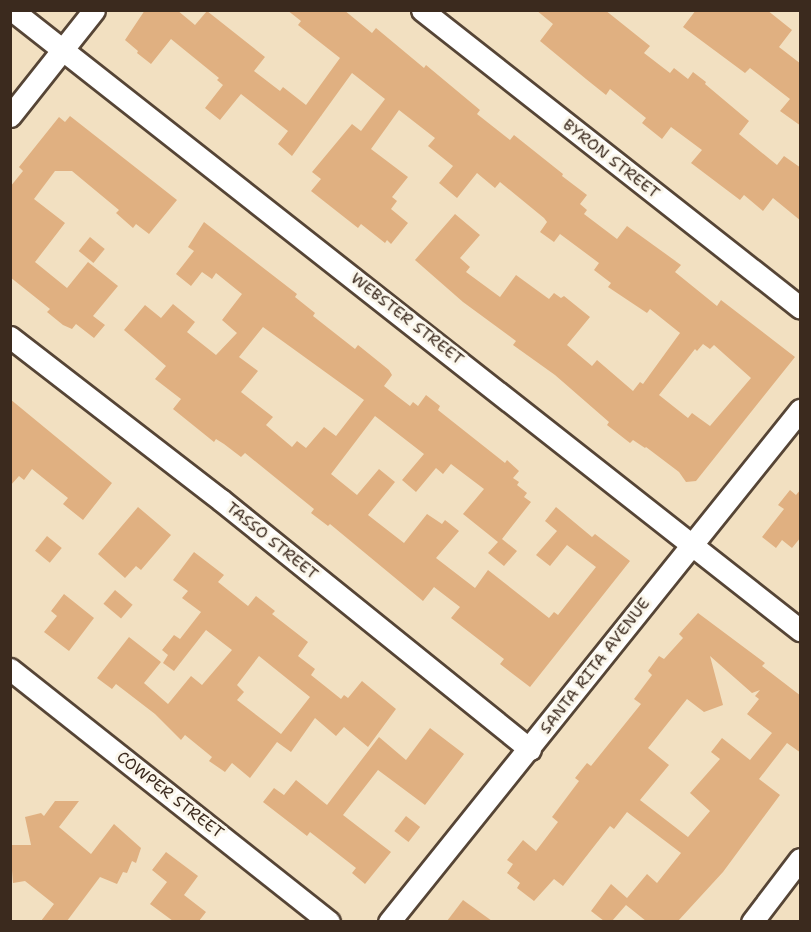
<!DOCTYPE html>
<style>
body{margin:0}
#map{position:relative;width:811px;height:932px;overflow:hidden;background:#f2e0c1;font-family:"Shantell Sans",sans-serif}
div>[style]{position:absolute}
.building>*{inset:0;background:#e0b081;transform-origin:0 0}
.roads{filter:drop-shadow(2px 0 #564536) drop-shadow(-2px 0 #564536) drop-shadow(0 2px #564536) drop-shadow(0 -2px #564536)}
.street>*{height:21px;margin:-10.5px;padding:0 10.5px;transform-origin:10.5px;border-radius:10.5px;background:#fff}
span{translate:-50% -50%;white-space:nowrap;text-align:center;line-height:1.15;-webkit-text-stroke:6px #fbf7ec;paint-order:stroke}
.street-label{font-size:16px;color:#3b2a1e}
.frame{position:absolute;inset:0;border:12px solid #3b2a1e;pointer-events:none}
</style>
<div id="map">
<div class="building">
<i style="clip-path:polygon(evenodd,145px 10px,177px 10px,195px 25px,207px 11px,265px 57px,254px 71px,280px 91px,283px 87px,306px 105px,340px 58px,298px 25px,301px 21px,287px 10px,344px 10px,372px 33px,376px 28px,424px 68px,426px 65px,480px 110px,477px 114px,510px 140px,514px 135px,563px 174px,562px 176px,587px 195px,580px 204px,587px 210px,584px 214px,617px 239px,627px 226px,681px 265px,675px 272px,717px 306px,721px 300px,795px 357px,696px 481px,686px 482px,679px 472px,646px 447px,645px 448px,633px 440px,630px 443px,607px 425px,609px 422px,555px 375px,513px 345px,516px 341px,463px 302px,415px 260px,455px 214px,480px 235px,460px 258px,470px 267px,466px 272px,500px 297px,516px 275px,549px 299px,554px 293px,561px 298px,564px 296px,590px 317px,567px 345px,592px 366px,597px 360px,633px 391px,640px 382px,643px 384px,680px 333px,650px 309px,647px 313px,608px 287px,611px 283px,594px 270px,599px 263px,560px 234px,554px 242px,540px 232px,547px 222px,544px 218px,500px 182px,495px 188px,477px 173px,457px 198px,439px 183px,453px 166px,428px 146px,435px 138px,399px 110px,371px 149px,408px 177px,392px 197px,397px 201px,391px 209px,408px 223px,391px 244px,387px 240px,385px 243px,361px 224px,358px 228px,311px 191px,321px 179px,312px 172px,352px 124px,361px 131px,385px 99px,352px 73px,292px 156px,278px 144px,288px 131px,241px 94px,220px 120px,205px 108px,223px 85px,217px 80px,219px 78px,171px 39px,151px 64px,137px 53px,138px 51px,125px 40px,145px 10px,703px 344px,710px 349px,714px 345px,751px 378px,710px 426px,692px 413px,688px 418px,659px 395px,695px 349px,697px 351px,703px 344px)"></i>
<i style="clip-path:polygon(536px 10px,605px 10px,650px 46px,644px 53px,670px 73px,674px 68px,688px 79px,693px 72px,706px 82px,705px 84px,749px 121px,739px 134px,777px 165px,784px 156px,801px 168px,801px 221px,773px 198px,763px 211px,744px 195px,740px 200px,691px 163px,702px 150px,671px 127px,662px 139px,642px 123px,646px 118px,610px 89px,606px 95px,586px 79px,540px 41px,553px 24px)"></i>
<i style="clip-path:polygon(696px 10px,767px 10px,792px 30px,779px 47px,801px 64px,801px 126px,780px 111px,790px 99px,750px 68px,745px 73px,683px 27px)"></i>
<i style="clip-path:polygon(70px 116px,177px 200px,149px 234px,136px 224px,133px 228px,116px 213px,119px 210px,72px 171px,55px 171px,34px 199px,65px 223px,35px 262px,67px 288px,88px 262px,118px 286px,93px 316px,105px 325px,94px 338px,76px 324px,72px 329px,63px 325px,47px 312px,50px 309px,10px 277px,10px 187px,23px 171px,19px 167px,59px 117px,65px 122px)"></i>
<i style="clip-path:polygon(evenodd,204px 222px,297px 294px,295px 297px,315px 313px,313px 316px,355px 349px,358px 345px,389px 370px,392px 375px,384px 386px,410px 406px,413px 402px,418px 406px,426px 395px,440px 406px,438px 410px,505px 463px,507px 460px,519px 471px,513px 478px,519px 482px,517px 485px,527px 493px,524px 497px,531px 502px,502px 539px,517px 551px,504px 566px,488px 553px,498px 542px,463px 514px,484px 489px,451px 464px,443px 474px,436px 468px,416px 492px,402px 480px,424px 454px,375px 416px,331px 474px,357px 495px,379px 469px,395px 482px,368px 515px,404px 543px,427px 514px,442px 524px,445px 520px,459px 531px,436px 558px,475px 588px,488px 570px,549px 618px,554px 612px,558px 615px,596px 567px,567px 545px,550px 566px,536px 555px,557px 531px,545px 521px,556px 507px,592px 537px,595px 534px,630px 561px,530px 687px,500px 664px,504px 659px,451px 618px,460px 607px,434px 587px,423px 601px,330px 524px,328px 526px,311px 513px,314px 509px,245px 453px,241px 457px,224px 444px,216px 439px,214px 442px,173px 409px,181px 399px,155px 379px,166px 366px,124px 330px,145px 305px,161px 318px,173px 304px,195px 322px,187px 332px,216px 355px,237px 333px,222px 320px,242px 294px,216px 273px,212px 279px,202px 272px,191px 286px,176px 274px,194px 251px,188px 247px,204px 222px,263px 327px,364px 400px,336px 436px,324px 427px,306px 448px,297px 441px,292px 447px,266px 425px,273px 417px,241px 392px,258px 371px,239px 357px,263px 327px)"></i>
<i style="left:90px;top:237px;width:19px;height:18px;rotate:39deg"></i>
<i style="clip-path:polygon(10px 399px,112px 483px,83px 520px,63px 504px,68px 498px,32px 469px,24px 480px,19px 476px,10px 486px)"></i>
<i style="clip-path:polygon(801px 489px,801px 537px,792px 548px,782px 540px,776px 548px,762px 537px,784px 509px,778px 505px,790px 490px,796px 495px)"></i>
<i style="clip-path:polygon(138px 507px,171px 535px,141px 570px,136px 566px,125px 578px,98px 554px)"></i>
<i style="left:47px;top:536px;width:19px;height:19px;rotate:39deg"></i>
<i style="clip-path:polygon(evenodd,194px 552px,224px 575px,218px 582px,248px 606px,256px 596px,275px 611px,272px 614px,308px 642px,298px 656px,315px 669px,311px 675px,341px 699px,344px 695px,348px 698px,362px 681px,396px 709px,368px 747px,344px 727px,336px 736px,315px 718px,291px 752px,277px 742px,250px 778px,232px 763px,225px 772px,209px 761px,212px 757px,185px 735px,181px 740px,155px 714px,116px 684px,112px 689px,97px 678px,129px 637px,161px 662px,144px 683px,168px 704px,191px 676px,202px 685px,232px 650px,206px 630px,174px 671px,163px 663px,168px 655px,162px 650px,174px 635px,180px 639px,201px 612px,182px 598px,188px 591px,173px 580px,194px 552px,259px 656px,310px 697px,281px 734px,237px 700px,244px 692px,237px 685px,259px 656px)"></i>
<i style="left:115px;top:590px;width:23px;height:18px;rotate:40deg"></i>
<i style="clip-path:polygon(64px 594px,94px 618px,69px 651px,44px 632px,57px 616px,51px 611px)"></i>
<i style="clip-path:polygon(evenodd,698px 613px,765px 663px,762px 666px,801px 696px,801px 753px,787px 743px,759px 779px,780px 795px,723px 872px,678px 921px,646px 921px,626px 905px,612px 921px,604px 921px,591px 911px,611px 884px,627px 898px,647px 874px,657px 883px,681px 853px,627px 812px,614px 829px,610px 826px,563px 886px,554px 879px,534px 901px,517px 888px,520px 883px,507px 873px,513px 864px,507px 860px,523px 840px,536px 851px,558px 822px,552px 817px,579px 781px,575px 778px,587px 763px,591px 766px,641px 704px,634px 699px,652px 675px,648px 671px,659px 656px,664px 659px,683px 638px,679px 634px,698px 613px,710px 656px,752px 693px,760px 690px,755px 696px,759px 699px,747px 714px,772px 733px,750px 760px,722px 738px,711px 752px,720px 759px,690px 793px,710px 811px,688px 837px,640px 800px,669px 765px,648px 748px,687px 699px,704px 712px,723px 705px,710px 656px)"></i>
<i style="clip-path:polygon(430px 728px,464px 754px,425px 805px,378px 770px,343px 815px,391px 852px,365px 884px,352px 873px,356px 868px,310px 832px,307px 836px,263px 802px,274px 788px,284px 795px,296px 780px,327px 805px,379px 737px,406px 760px)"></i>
<i style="clip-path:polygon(55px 801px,79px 801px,59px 827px,91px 854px,114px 824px,141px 848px,136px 863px,132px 861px,127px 873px,123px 872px,117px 884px,100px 877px,67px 921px,41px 921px,54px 904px,25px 881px,13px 883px,10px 845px,31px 845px,25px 817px,41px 813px,44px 816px)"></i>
<i style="left:406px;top:816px;width:18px;height:19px;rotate:38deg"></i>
<i style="clip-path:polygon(166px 852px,198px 876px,184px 895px,206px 912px,199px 921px,173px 921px,150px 904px,167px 882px,152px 870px)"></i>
<i style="clip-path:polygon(463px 900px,492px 921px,447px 921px)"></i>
</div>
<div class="roads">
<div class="street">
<i style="left:12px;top:10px;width:1003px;rotate:38.2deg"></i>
<i style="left:422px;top:10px;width:481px;rotate:38.2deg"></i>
<i style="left:10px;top:116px;width:135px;rotate:-51.6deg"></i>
<i style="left:10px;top:337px;width:267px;rotate:37.7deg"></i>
<i style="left:221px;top:500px;width:397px;rotate:38.9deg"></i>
<i style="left:10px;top:669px;width:407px;rotate:38.4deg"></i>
<i style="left:389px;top:922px;width:657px;rotate:-51.24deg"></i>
<i style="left:752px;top:922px;width:79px;rotate:-52.7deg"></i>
</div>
</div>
<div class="street-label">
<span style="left:611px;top:159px;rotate:38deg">BYRON STREET</span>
<span style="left:407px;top:319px;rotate:38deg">WEBSTER STREET</span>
<span style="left:272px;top:541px;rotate:39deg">TASSO STREET</span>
<span style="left:595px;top:666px;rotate:-52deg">SANTA RITA AVENUE</span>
<span style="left:170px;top:795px;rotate:38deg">COWPER STREET</span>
</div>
<div class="frame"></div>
</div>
